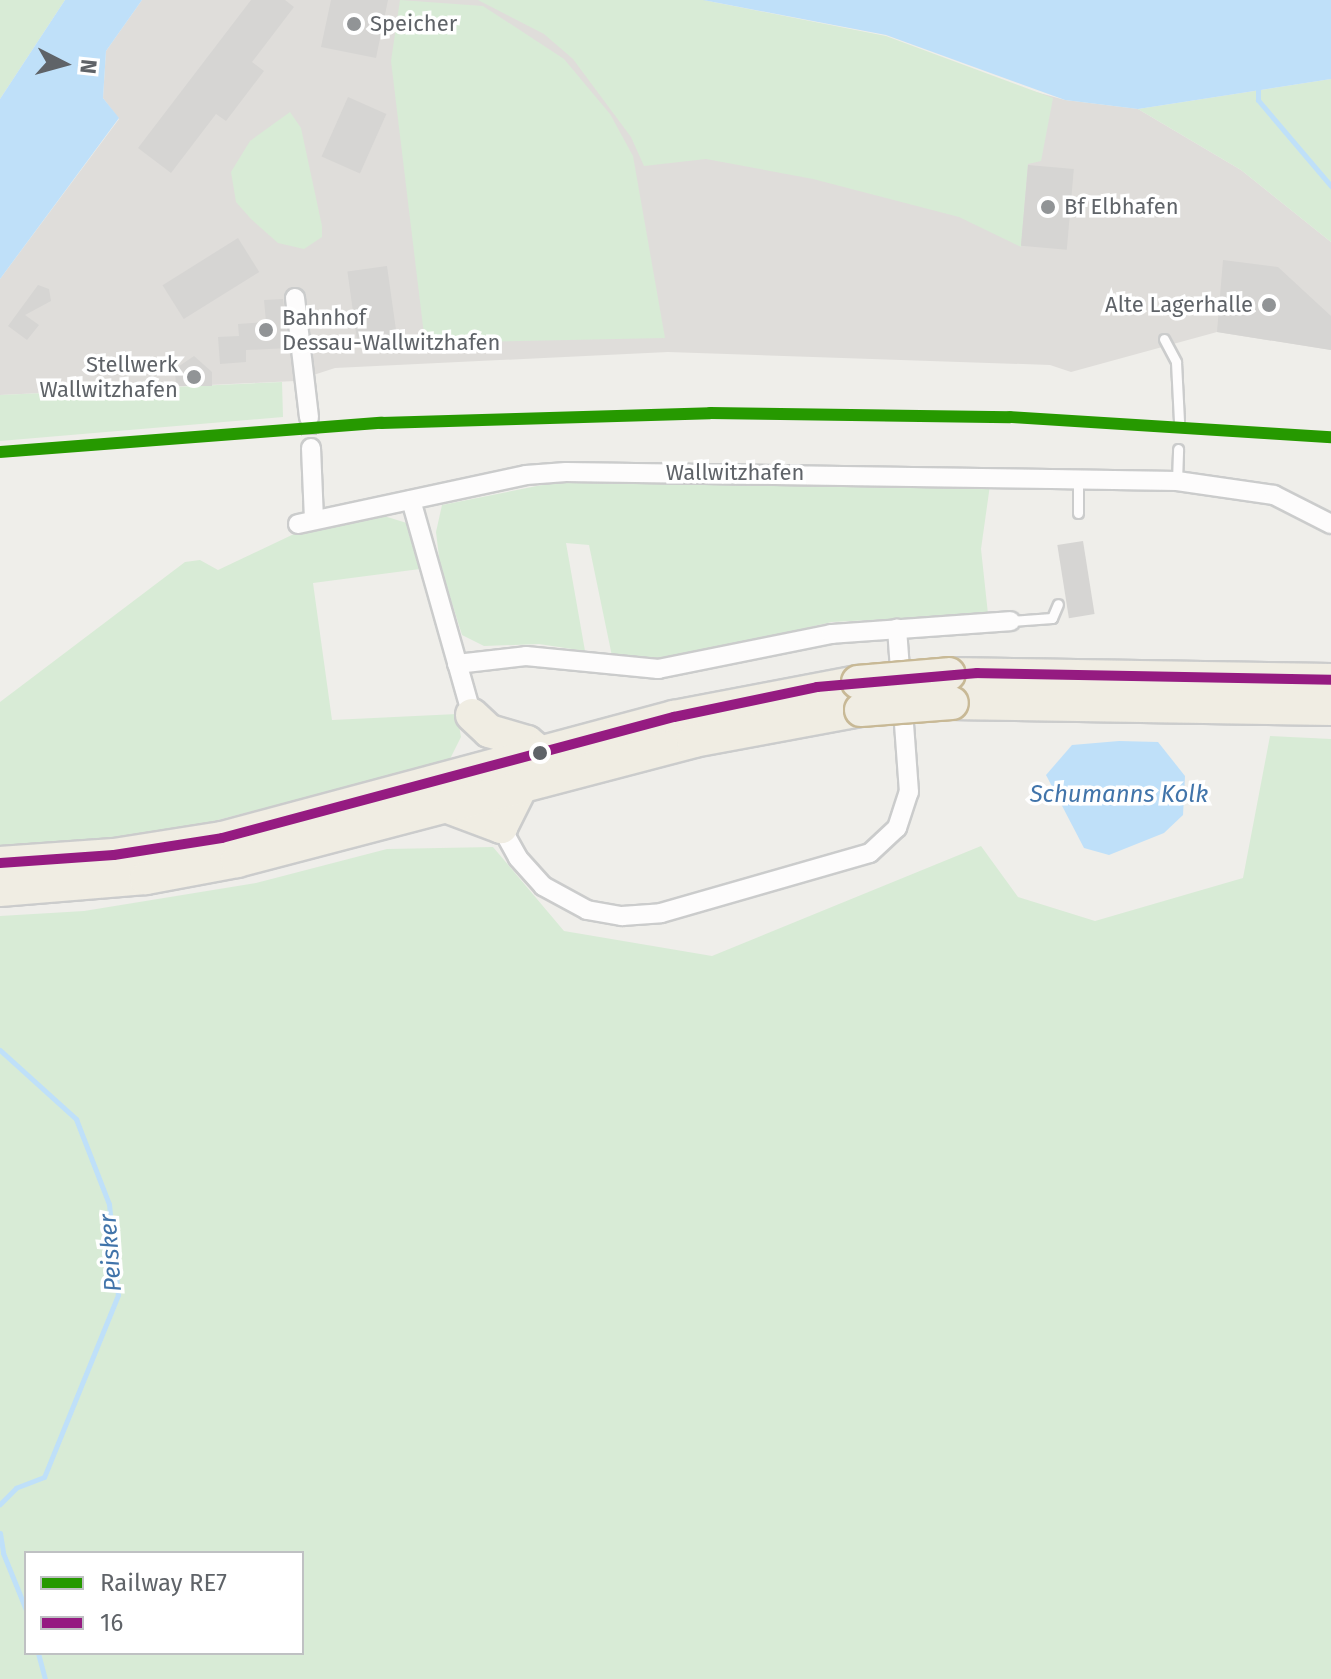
<!DOCTYPE html>
<style>
body{margin:0}
#map{position:relative;width:1331px;height:1679px;overflow:hidden;background:#efeeea;font-family:"Fira Sans",sans-serif}
div>[style]{position:absolute}
.industrial>*{inset:0;background:#dfddda}
.green>*{inset:0;background:#d8ebd6}
.water>*{inset:0;background:#bfe0f9}
.stream>*{height:5px;margin:-2.5px;padding:0 2.5px;transform-origin:2.5px;border-radius:2.5px;background:#bfe0f9}
.building>*{inset:0;background:#d6d5d3;transform-origin:0 0}
.street-tunnel>*{height:18px;margin-top:-9px;transform-origin:0;background:repeating-linear-gradient(90deg,#cbcbca 0 18px,transparent 0 27px)}
.roads{filter:drop-shadow(2px 0 #cbcccc) drop-shadow(-2px 0 #cbcccc) drop-shadow(0 2px #cbcccc) drop-shadow(0 -2px #cbcccc)}
.lane>*{height:9px;margin:-4.5px;padding:0 4.5px;transform-origin:4.5px;border-radius:4.5px;background:#fdfcfc}
.street>*{height:18px;margin:-9px;padding:0 9px;transform-origin:9px;border-radius:9px;background:#fdfcfc}
.highway>*{height:32px;margin:-16px;padding:0 16px;transform-origin:16px;border-radius:16px;background:#f0ede3}
.bridges{filter:drop-shadow(2px 0 #c8b996) drop-shadow(-2px 0 #c8b996) drop-shadow(0 2px #c8b996) drop-shadow(0 -2px #c8b996)}
.highway-bridge>*{height:32px;margin:-16px;padding:0 16px;transform-origin:16px;border-radius:16px;background:#f0ede3}
.bus-1>*{height:10px;margin:-5px;padding:0 5px;transform-origin:5px;border-radius:5px;background:#951b81}
.rail-1>*{height:12px;margin:-6px;padding:0 6px;transform-origin:6px;border-radius:6px;background:#269900}
.dots>*{width:22px;height:22px;translate:-50% -50%;box-sizing:border-box;border:4px solid #fff;border-radius:50%}
span{translate:-50% -50%;white-space:nowrap;text-align:center;line-height:1.15;-webkit-text-stroke:7px #fff;paint-order:stroke}
.poi-label{font-size:22px;color:#5f6368}
.left{translate:0 -50%;text-align:left}
.right{translate:-100% -50%;text-align:right}
.street-label{font-size:22px;color:#5f6368}
.water-label{font-size:24px;color:#4174aa;font-style:italic}
.legend{position:absolute;left:24px;top:1551px;width:280px;height:104px;box-sizing:border-box;background:#fff;border:2px solid #bfc1c3;margin:0;padding:10px 14px;list-style:none;font-size:24px;color:#5f6368}
.legend li{display:flex;align-items:center;gap:16px;height:40px}
.legend b{width:40px;border:2px solid #bfc1c3}
.north{position:absolute;left:24px;top:24px;width:80px;height:80px;-webkit-text-stroke:6px #fff;paint-order:stroke;rotate:96deg;font-size:22px;font-weight:700;line-height:32px;text-align:center;color:#5f6368}
.north::after{content:'';display:block;margin:auto;width:28px;height:36px;background:#5f6368;clip-path:polygon(50% 0,100% 100%,50% 72%,0 100%)}
</style>
<div id="map">
<div class="industrial">
<i style="clip-path:polygon(142px 0,703px 0,1065px 100px,1138px 109px,1241px 170px,1331px 242px,1331px 350px,1217px 332px,1071px 372px,1050px 365px,668px 352px,335px 368px,295px 381px,0 395px,0 279px,119px 119px,103px 98px,106px 51px)"></i>
</div>
<div class="green">
<i style="clip-path:polygon(0 0,65px 0,0 99px)"></i>
<i style="clip-path:polygon(400px 0,483px 6px,564px 59px,610px 114px,633px 156px,665px 338px,425px 343px,391px 61px)"></i>
<i style="clip-path:polygon(478px 0,703px 0,886px 36px,1053px 98px,1041px 161px,1028px 164px,1021px 247px,959px 217px,813px 179px,706px 159px,644px 166px,631px 137px,573px 59px,544px 34px)"></i>
<i style="clip-path:polygon(1331px 79px,1331px 242px,1241px 170px,1138px 109px)"></i>
<i style="clip-path:polygon(290px 112px,301px 128px,322px 226px,322px 237px,304px 249px,278px 243px,251px 219px,236px 202px,231px 172px,250px 141px)"></i>
<i style="clip-path:polygon(282px 382px,283px 417px,0 441px,0 395px)"></i>
<i style="clip-path:polygon(562px 481px,990px 485px,981px 549px,988px 614px,832px 622px,656px 662px,613px 661px,589px 545px,566px 543px,585px 651px,539px 644px,484px 646px,462px 635px,440px 565px,436px 532px,442px 505px)"></i>
<i style="clip-path:polygon(384px 516px,410px 524px,420px 569px,313px 583px,332px 720px,457px 714px,461px 737px,449px 761px,202px 824px,114px 839px,0 847px,0 702px,185px 562px,200px 560px,218px 570px,294px 534px)"></i>
<i style="clip-path:polygon(evenodd,1270px 736px,1331px 739px,1331px 1679px,0 1679px,0 916px,84px 911px,256px 883px,387px 849px,493px 847px,564px 931px,712px 956px,981px 846px,1018px 897px,1095px 921px,1243px 878px,1270px 736px,26px 1553px,302px 1553px,302px 1653px,26px 1653px,26px 1553px)"></i>
</div>
<div class="water">
<i style="clip-path:polygon(65px 0,142px 0,106px 51px,103px 98px,119px 118px,0 279px,0 99px)"></i>
<i style="clip-path:polygon(703px 0,1331px 0,1331px 79px,1138px 109px,1065px 100px,886px 35px)"></i>
<i style="clip-path:polygon(1119px 741px,1158px 742px,1185px 776px,1183px 815px,1164px 833px,1109px 855px,1084px 848px,1046px 775px,1072px 745px)"></i>
</div>
<div class="stream">
<i style="left:1258px;top:86px;width:14px;rotate:90deg"></i>
<i style="left:1258px;top:100px;width:113px;rotate:49.7deg"></i>
<i style="left:0;top:1050px;width:103px;rotate:42.2deg"></i>
<i style="left:76px;top:1119px;width:91px;rotate:68.8deg"></i>
<i style="left:109px;top:1204px;width:91px;rotate:84.4deg"></i>
<i style="left:118px;top:1295px;width:196px;rotate:112.1deg"></i>
<i style="left:44px;top:1477px;width:30px;rotate:159deg"></i>
<i style="left:16px;top:1488px;width:23px;rotate:135deg"></i>
<i style="left:0;top:1533px;width:20px;rotate:81deg"></i>
<i style="left:3px;top:1553px;width:61px;rotate:68deg"></i>
<i style="left:38px;top:1653px;width:27px;rotate:75deg"></i>
</div>
<div class="building">
<i style="clip-path:polygon(251px 0,285px 0,294px 7px,252px 62px,264px 71px,226px 121px,216px 114px,171px 173px,138px 148px)"></i>
<i style="clip-path:polygon(331px 0,388px 0,376px 58px,321px 47px)"></i>
<i style="left:348px;top:97px;width:42px;height:65px;rotate:24deg"></i>
<i style="left:1028px;top:165px;width:46px;height:81px;rotate:5deg"></i>
<i style="left:238px;top:238px;width:40px;height:89px;rotate:58deg"></i>
<i style="clip-path:polygon(1223px 260px,1278px 267px,1331px 316px,1331px 350px,1217px 332px)"></i>
<i style="left:387px;top:266px;width:74px;height:40px;rotate:82deg"></i>
<i style="clip-path:polygon(38px 285px,49px 289px,51px 301px,25px 315px,39px 325px,27px 340px,8px 326px)"></i>
<i style="clip-path:polygon(283px 299px,289px 348px,246px 350px,246px 362px,220px 364px,218px 337px,239px 336px,238px 324px,266px 322px,264px 300px)"></i>
<i style="clip-path:polygon(194px 356px,212px 372px,212px 386px,176px 386px,175px 369px)"></i>
<i style="left:1083px;top:541px;width:74px;height:26px;rotate:81deg"></i>
</div>
<div class="street-tunnel">
<i style="left:309px;top:417px;width:31px;rotate:86deg"></i>
</div>
<div class="roads">
<div class="lane">
<i style="left:1164px;top:339px;width:26px;rotate:62deg"></i>
<i style="left:1176px;top:362px;width:59px;rotate:87.1deg"></i>
<i style="left:1078px;top:477px;width:36px;rotate:90deg"></i>
<i style="left:1177px;top:481px;width:32px;rotate:-88deg"></i>
<i style="left:1011px;top:621px;width:41px;rotate:-4.2deg"></i>
<i style="left:1052px;top:618px;width:15px;rotate:-67deg"></i>
</div>
<div class="street">
<i style="left:295px;top:298px;width:120px;rotate:83.3deg"></i>
<i style="left:311px;top:448px;width:71px;rotate:87.6deg"></i>
<i style="left:411px;top:500px;width:223px;rotate:74.2deg"></i>
<i style="left:298px;top:524px;width:233px;rotate:-12.1deg"></i>
<i style="left:526px;top:475px;width:40px;rotate:-4.3deg"></i>
<i style="left:566px;top:472px;width:611px;rotate:0.84deg"></i>
<i style="left:1177px;top:481px;width:98px;rotate:8.2deg"></i>
<i style="left:1274px;top:495px;width:64px;rotate:27deg"></i>
<i style="left:457px;top:664px;width:69px;rotate:-6.6deg"></i>
<i style="left:526px;top:656px;width:133px;rotate:5.6deg"></i>
<i style="left:658px;top:669px;width:177px;rotate:-11.4deg"></i>
<i style="left:831px;top:634px;width:180px;rotate:-4.1deg"></i>
<i style="left:501px;top:827px;width:35px;rotate:61deg"></i>
<i style="left:518px;top:858px;width:38px;rotate:48deg"></i>
<i style="left:543px;top:886px;width:50px;rotate:28.6deg"></i>
<i style="left:587px;top:910px;width:36px;rotate:10deg"></i>
<i style="left:622px;top:916px;width:39px;rotate:-4deg"></i>
<i style="left:661px;top:913px;width:217px;rotate:-16deg"></i>
<i style="left:870px;top:853px;width:37px;rotate:-43deg"></i>
<i style="left:897px;top:828px;width:38px;rotate:-72deg"></i>
<i style="left:909px;top:792px;width:164px;rotate:-94.2deg"></i>
</div>
<div class="highway">
<i style="left:949px;top:674px;width:382px;rotate:0.9deg"></i>
<i style="left:952px;top:703px;width:379px;rotate:0.9deg"></i>
<i style="left:472px;top:715px;width:23px;rotate:43deg"></i>
<i style="left:489px;top:731px;width:40px;rotate:16deg"></i>
<i style="left:527px;top:742px;width:18px;rotate:38deg"></i>
<i style="left:448px;top:807px;width:57px;rotate:20.7deg"></i>
<i style="left:501px;top:827px;width:45px;rotate:-63.4deg"></i>
<i style="left:0;top:863px;width:114px;rotate:-4deg"></i>
<i style="left:114px;top:855px;width:109px;rotate:-8.9deg"></i>
<i style="left:222px;top:838px;width:468px;rotate:-15deg"></i>
<i style="left:674px;top:717px;width:187px;rotate:-10.8deg"></i>
<i style="left:0;top:890px;width:146px;rotate:-4.7deg"></i>
<i style="left:146px;top:878px;width:93px;rotate:-10.6deg"></i>
<i style="left:237px;top:861px;width:472px;rotate:-14.7deg"></i>
<i style="left:693px;top:741px;width:171px;rotate:-10.5deg"></i>
</div>
</div>
<div class="bridges">
<div class="highway-bridge">
<i style="left:858px;top:682px;width:91px;rotate:-5deg"></i>
<i style="left:861px;top:710px;width:91px;rotate:-4.4deg"></i>
</div>
</div>
<div class="bus-1">
<i style="left:0;top:863px;width:114px;rotate:-4deg"></i>
<i style="left:114px;top:855px;width:109px;rotate:-8.9deg"></i>
<i style="left:222px;top:838px;width:468px;rotate:-15deg"></i>
<i style="left:674px;top:717px;width:146px;rotate:-11.8deg"></i>
<i style="left:817px;top:687px;width:161px;rotate:-5deg"></i>
<i style="left:977px;top:673px;width:354px;rotate:1.1deg"></i>
</div>
<div class="rail-1">
<i style="left:0;top:452px;width:382px;rotate:-4.4deg"></i>
<i style="left:381px;top:423px;width:329px;rotate:-1.7deg"></i>
<i style="left:710px;top:413px;width:300px;rotate:0.8deg"></i>
<i style="left:1010px;top:417px;width:322px;rotate:3.6deg"></i>
</div>
<div class="dots">
<i style="left:354px;top:24px;background:#919496"></i>
<i style="left:1048px;top:207px;background:#919496"></i>
<i style="left:1269px;top:305px;background:#919496"></i>
<i style="left:266px;top:330px;background:#919496"></i>
<i style="left:194px;top:377px;background:#919496"></i>
<i style="left:540px;top:753px;background:#5f6368"></i>
</div>
<div class="poi-label">
<span class="left" style="left:370px;top:24px">Speicher</span>
<span class="left" style="left:1064px;top:207px">Bf Elbhafen</span>
<span class="right" style="left:1253px;top:305px">Alte Lagerhalle</span>
<span class="left" style="left:282px;top:330px">Bahnhof<br>Dessau-Wallwitzhafen</span>
<span class="right" style="left:178px;top:377px">Stellwerk<br>Wallwitzhafen</span>
</div>
<div class="street-label">
<span style="left:735px;top:473px">Wallwitzhafen</span>
</div>
<div class="water-label">
<span style="left:1119px;top:795px">Schumanns Kolk</span>
<span style="left:111px;top:1253px;rotate:-94deg">Peisker</span>
</div>
<ul class="legend">
<li><b style="height:10px;background:#269900"></b>Railway RE7</li>
<li><b style="height:10px;background:#951b81"></b>16</li>
</ul>
<div class="north">N</div>
</div>
